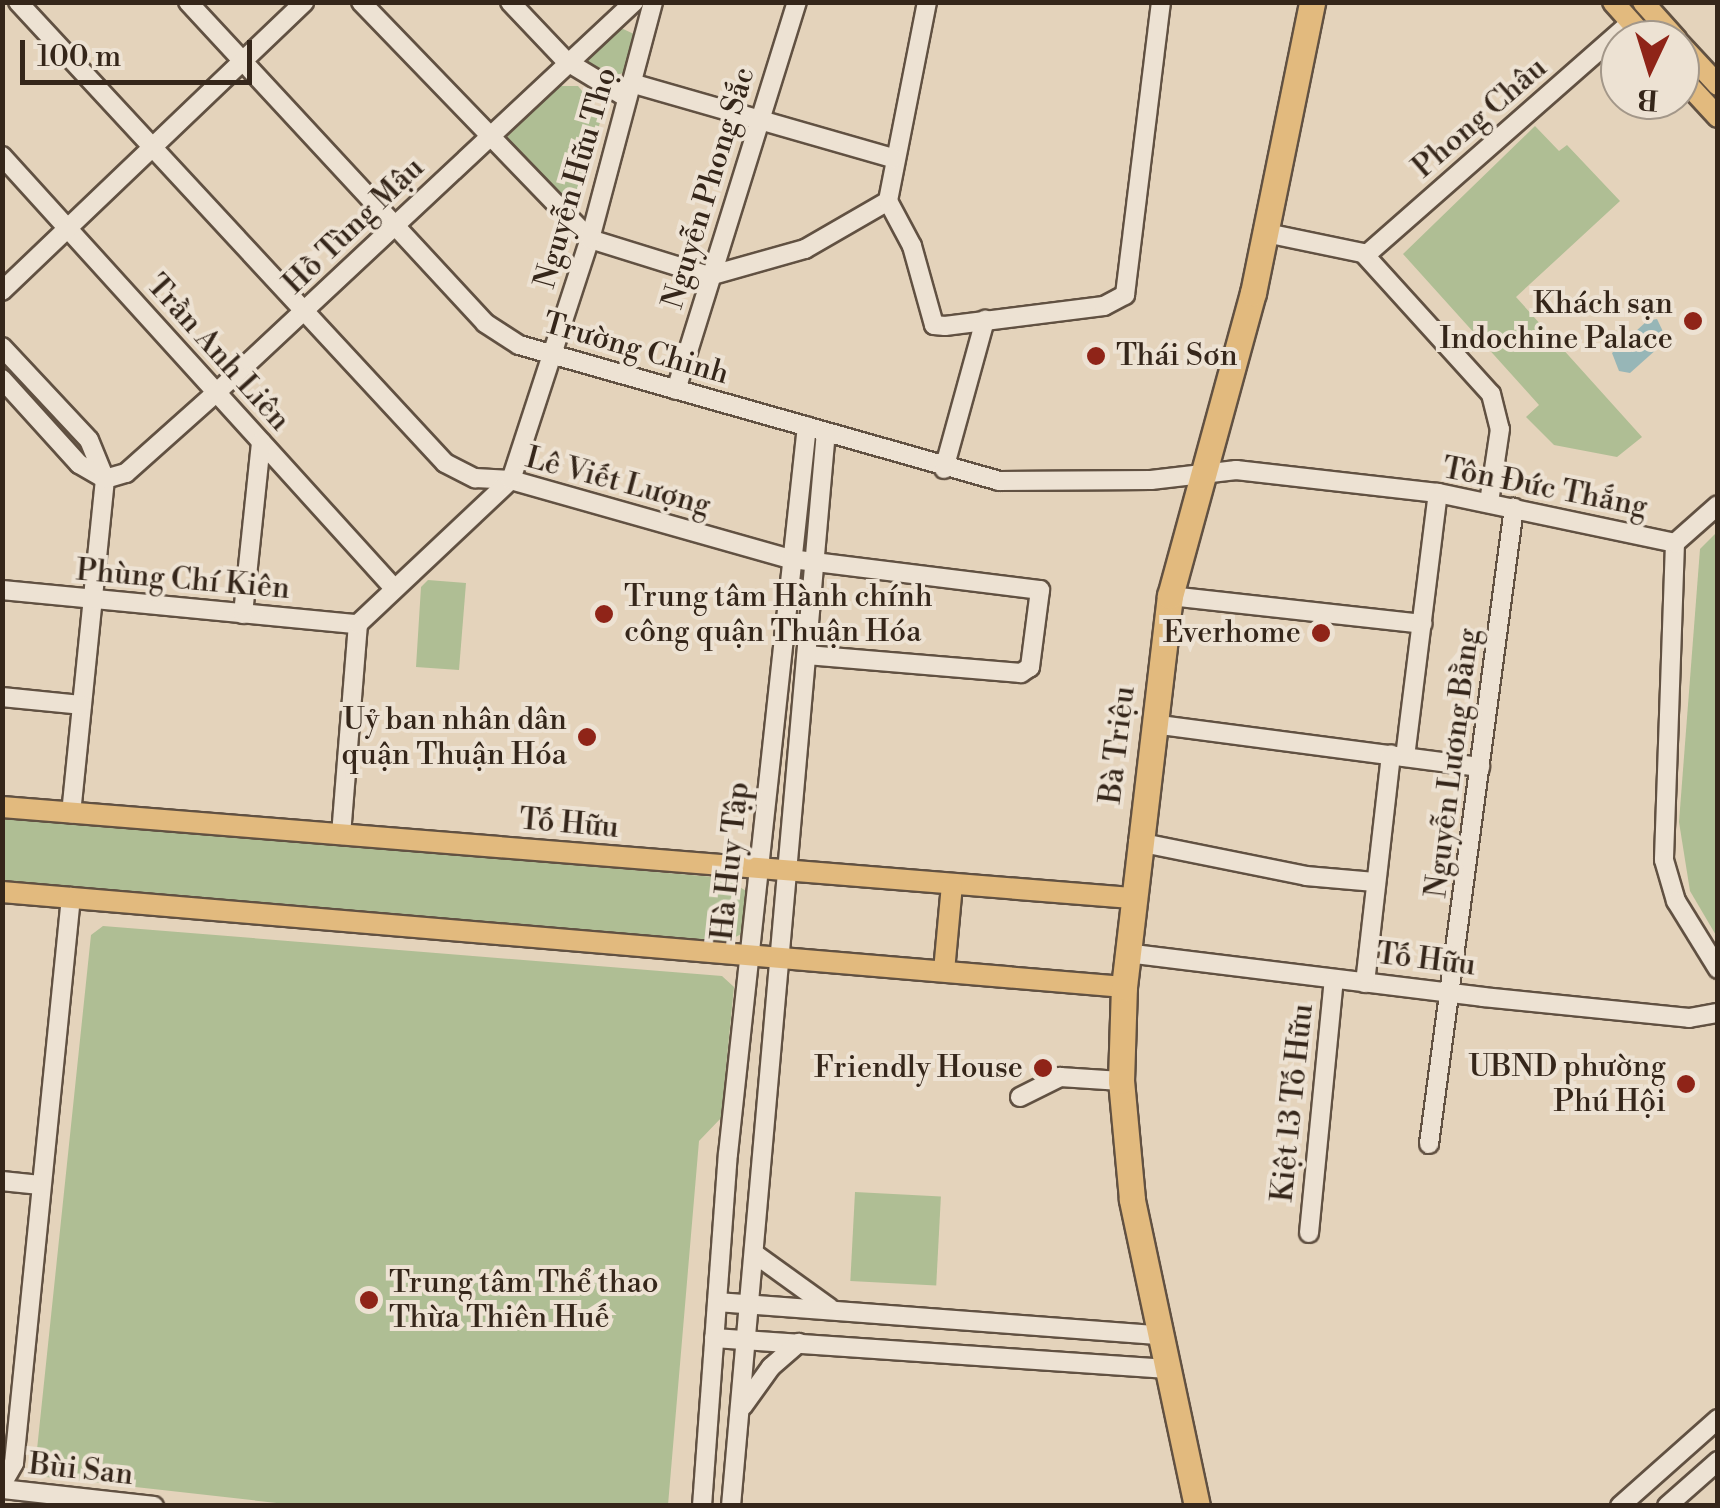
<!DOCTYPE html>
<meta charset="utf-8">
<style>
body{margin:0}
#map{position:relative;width:1720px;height:1508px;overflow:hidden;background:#e4d3bb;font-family:"Libre Bodoni",serif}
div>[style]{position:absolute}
.green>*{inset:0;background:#afbe94;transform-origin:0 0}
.water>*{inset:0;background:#97b6b7}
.roads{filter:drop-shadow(2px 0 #615142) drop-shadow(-2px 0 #615142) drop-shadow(0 2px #615142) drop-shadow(0 -2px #615142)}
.minor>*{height:18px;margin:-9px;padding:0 9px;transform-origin:9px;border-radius:9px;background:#ede2d3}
.major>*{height:20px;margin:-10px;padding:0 10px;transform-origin:10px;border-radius:10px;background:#e2ba7e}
.highway>*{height:25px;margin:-12.5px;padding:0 12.5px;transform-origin:12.5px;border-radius:12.5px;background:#e2ba7e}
.dots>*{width:28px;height:28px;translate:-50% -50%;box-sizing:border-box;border:5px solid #ede2d3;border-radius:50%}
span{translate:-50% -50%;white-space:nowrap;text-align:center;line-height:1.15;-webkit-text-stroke:8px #ede2d3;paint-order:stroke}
.street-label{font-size:30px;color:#35261a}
.poi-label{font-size:30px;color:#35261a}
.right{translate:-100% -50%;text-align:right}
.left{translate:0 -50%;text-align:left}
.frame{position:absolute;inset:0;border:5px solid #35261a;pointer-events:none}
.north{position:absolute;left:1600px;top:20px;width:100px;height:100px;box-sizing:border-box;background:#ede2d3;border:2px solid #a39789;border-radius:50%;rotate:184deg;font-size:28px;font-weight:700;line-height:40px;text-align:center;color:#35261a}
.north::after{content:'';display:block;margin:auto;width:35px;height:45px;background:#8f2418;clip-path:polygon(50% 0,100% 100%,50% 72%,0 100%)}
.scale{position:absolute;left:20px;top:40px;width:232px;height:45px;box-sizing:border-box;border:5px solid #35261a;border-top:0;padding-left:12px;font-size:30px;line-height:35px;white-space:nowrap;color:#35261a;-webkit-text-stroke:8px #ede2d3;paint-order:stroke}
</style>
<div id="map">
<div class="green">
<i style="clip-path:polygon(621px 28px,636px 35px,629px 71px,608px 78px,586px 63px,586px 56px)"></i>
<i style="clip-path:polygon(559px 86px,578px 86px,602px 115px,578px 202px,559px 202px,510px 151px,506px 138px)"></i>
<i style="clip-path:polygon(1535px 126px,1559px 151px,1567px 145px,1620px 201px,1516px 297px,1642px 437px,1617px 457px,1554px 445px,1526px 417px,1539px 405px,1403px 254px)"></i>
<i style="clip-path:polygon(1717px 532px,1717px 937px,1690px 891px,1679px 822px,1700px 549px)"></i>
<i style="clip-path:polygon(428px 580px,466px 583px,459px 670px,416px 667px,421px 587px)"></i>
<i style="clip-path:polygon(2px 816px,726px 878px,749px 893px,745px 932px,726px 942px,3px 881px)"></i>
<i style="clip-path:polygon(103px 926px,722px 976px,734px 987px,721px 1118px,699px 1141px,668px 1505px,304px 1506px,46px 1477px,36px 1459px,91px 935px)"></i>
<i style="left:855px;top:1192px;width:86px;height:89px;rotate:3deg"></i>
</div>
<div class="water">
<i style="clip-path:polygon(1657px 319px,1667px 340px,1630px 373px,1619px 371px,1612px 353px,1647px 321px)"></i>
</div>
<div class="roads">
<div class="minor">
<i style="left:18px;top:2px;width:628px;rotate:47.19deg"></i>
<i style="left:445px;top:463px;width:34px;rotate:27deg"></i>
<i style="left:475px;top:478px;width:36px;rotate:3deg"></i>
<i style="left:511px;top:480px;width:291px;rotate:15.8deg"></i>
<i style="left:791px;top:559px;width:251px;rotate:7.1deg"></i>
<i style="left:1040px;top:590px;width:78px;rotate:97.4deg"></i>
<i style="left:1030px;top:667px;width:11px;rotate:146deg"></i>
<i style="left:1021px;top:673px;width:215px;rotate:-175.2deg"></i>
<i style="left:188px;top:2px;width:437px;rotate:47.2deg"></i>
<i style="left:485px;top:323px;width:40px;rotate:32.9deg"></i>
<i style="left:519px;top:345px;width:499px;rotate:15.8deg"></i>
<i style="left:999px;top:481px;width:152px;rotate:-0.4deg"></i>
<i style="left:1151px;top:480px;width:86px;rotate:-6.7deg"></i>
<i style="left:1236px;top:470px;width:203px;rotate:6.5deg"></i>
<i style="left:1438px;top:493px;width:242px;rotate:11.9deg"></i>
<i style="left:361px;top:2px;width:330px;rotate:46deg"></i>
<i style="left:590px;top:239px;width:125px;rotate:17.3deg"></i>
<i style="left:709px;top:276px;width:100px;rotate:-15.7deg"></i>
<i style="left:805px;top:249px;width:96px;rotate:-30deg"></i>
<i style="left:510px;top:2px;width:81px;rotate:46.5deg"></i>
<i style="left:566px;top:61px;width:71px;rotate:31.2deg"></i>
<i style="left:927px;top:2px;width:203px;rotate:101.1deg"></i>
<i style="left:888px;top:201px;width:51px;rotate:61.9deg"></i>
<i style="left:912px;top:246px;width:82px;rotate:74.4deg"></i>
<i style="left:934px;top:325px;width:11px;rotate:5deg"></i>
<i style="left:945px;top:326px;width:160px;rotate:-7.2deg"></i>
<i style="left:1104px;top:306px;width:24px;rotate:-28deg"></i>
<i style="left:1125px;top:295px;width:295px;rotate:-83deg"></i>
<i style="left:631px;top:83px;width:273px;rotate:16deg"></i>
<i style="left:2px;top:156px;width:582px;rotate:47.79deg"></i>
<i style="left:1266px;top:233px;width:99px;rotate:11.7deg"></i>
<i style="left:1363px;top:253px;width:190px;rotate:47.8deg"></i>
<i style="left:1491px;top:394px;width:36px;rotate:76deg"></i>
<i style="left:1500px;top:429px;width:75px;rotate:98.5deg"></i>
<i style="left:1366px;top:255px;width:353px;rotate:-41.3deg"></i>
<i style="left:2px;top:291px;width:418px;rotate:-43.7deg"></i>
<i style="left:2px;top:347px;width:127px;rotate:46.9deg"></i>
<i style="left:89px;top:440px;width:42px;rotate:67.7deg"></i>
<i style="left:105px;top:479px;width:336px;rotate:95.8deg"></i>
<i style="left:2px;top:379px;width:115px;rotate:47.8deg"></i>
<i style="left:79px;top:464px;width:30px;rotate:30deg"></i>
<i style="left:676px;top:390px;width:406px;rotate:-72.7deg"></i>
<i style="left:944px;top:469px;width:155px;rotate:-74.6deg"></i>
<i style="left:105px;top:479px;width:22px;rotate:-16deg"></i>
<i style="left:126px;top:473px;width:122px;rotate:-41.7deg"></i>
<i style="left:217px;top:392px;width:571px;rotate:-43.08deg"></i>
<i style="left:1675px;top:543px;width:317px;rotate:92deg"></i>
<i style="left:1664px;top:860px;width:43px;rotate:73.7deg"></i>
<i style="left:1676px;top:901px;width:80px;rotate:58.3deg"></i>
<i style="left:1675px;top:543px;width:57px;rotate:-41.5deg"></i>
<i style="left:2px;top:590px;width:358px;rotate:5.5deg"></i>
<i style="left:1170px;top:596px;width:254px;rotate:6.3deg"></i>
<i style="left:243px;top:614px;width:173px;rotate:-84deg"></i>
<i style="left:2px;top:697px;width:80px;rotate:5.7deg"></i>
<i style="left:1153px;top:724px;width:330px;rotate:7.5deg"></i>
<i style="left:1405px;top:757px;width:266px;rotate:-82.9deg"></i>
<i style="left:341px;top:835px;width:212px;rotate:-85.4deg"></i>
<i style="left:358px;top:624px;width:210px;rotate:-43.3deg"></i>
<i style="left:511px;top:480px;width:254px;rotate:-71.9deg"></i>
<i style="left:590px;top:239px;width:245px;rotate:-75.1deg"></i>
<i style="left:1138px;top:842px;width:171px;rotate:11.4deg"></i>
<i style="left:1306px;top:876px;width:69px;rotate:5deg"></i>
<i style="left:1126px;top:953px;width:360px;rotate:7deg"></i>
<i style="left:1483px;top:997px;width:207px;rotate:5.8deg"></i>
<i style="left:1689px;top:1018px;width:29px;rotate:-10deg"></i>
<i style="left:1365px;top:983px;width:230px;rotate:-83.5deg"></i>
<i style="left:1020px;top:1097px;width:45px;rotate:-26.6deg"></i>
<i style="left:1060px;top:1077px;width:61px;rotate:3.8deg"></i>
<i style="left:1429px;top:1144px;width:642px;rotate:-82.39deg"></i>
<i style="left:2px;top:1181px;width:39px;rotate:6deg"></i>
<i style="left:1309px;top:1233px;width:255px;rotate:-84.4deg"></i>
<i style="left:755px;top:1254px;width:92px;rotate:35.8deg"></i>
<i style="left:717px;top:1302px;width:445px;rotate:4.3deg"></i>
<i style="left:714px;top:1338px;width:455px;rotate:3.9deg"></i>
<i style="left:743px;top:1406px;width:48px;rotate:-54.3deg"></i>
<i style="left:771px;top:1367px;width:37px;rotate:-41deg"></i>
<i style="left:2px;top:1484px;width:24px;rotate:-60deg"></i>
<i style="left:14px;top:1463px;width:569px;rotate:-84.25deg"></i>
<i style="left:2px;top:1489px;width:153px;rotate:6.4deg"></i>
<i style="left:702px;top:1506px;width:353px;rotate:-85.8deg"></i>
<i style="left:728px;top:1154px;width:732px;rotate:-83.81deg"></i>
<i style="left:731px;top:1506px;width:1078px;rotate:-84.95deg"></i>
<i style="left:1620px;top:1506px;width:131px;rotate:-41.6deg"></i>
<i style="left:1667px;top:1506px;width:68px;rotate:-41.4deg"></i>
</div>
<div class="major">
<i style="left:1613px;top:2px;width:51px;rotate:48.2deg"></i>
<i style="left:1643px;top:2px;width:51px;rotate:48.2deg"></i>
<i style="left:1680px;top:44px;width:56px;rotate:47.2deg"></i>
<i style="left:1680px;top:76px;width:56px;rotate:47.2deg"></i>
<i style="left:2px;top:807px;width:1133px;rotate:4.61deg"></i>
<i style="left:2px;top:892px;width:1126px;rotate:4.84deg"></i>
<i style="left:944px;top:971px;width:86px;rotate:-84.7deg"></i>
</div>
<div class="highway">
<i style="left:1197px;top:1506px;width:314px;rotate:-102deg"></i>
<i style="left:1132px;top:1199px;width:119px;rotate:-95.3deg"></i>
<i style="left:1121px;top:1081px;width:94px;rotate:-88.2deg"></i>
<i style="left:1124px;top:987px;width:394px;rotate:-83.3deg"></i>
<i style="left:1170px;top:596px;width:314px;rotate:-74.7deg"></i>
<i style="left:1253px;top:293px;width:297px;rotate:-78.5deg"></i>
</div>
</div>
<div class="dots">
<i style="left:1693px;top:321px;background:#8f2418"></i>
<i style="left:1096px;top:356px;background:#8f2418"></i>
<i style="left:604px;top:614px;background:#8f2418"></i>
<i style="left:1321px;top:633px;background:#8f2418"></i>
<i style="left:587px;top:737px;background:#8f2418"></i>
<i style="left:1043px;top:1068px;background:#8f2418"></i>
<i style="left:1686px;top:1084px;background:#8f2418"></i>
<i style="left:369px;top:1300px;background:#8f2418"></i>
</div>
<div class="street-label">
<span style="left:1480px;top:118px;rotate:-41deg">Phong Châu</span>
<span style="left:576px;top:178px;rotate:-74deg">Nguyễn Hữu Thọ</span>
<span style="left:709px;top:188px;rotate:-73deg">Nguyễn Phong Sắc</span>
<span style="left:354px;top:226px;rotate:-44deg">Hồ Tùng Mậu</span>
<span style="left:636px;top:349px;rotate:16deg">Trường Chinh</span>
<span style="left:218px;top:353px;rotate:48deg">Trần Anh Liên</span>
<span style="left:618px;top:482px;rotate:15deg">Lê Viết Lượng</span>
<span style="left:1545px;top:488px;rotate:11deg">Tôn Đức Thắng</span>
<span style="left:183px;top:580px;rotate:5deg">Phùng Chí Kiên</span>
<span style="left:1118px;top:745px;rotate:-83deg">Bà Triệu</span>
<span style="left:1453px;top:763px;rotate:-83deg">Nguyễn Lương Bằng</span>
<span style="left:569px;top:824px;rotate:5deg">Tố Hữu</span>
<span style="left:731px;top:861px;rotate:-84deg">Hà Huy Tập</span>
<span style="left:1426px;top:960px;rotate:7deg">Tố Hữu</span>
<span style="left:1293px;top:1103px;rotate:-84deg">Kiệt 13 Tố Hữu</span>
<span style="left:81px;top:1470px;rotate:6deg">Bùi San</span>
</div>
<div class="poi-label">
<span class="right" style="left:1673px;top:321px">Khách sạn<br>Indochine Palace</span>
<span class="left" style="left:1116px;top:356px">Thái Sơn</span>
<span class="left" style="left:624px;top:614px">Trung tâm Hành chính<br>công quận Thuận Hóa</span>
<span class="right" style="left:1301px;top:633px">Everhome</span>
<span class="right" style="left:567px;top:737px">Uỷ ban nhân dân<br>quận Thuận Hóa</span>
<span class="right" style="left:1666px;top:1084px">UBND phường<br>Phú Hội</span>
<span class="right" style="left:1023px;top:1068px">Friendly House</span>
<span class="left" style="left:389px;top:1300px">Trung tâm Thể thao<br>Thừa Thiên Huế</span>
</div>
<div class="frame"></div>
<div class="north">B</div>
<div class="scale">100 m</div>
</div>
